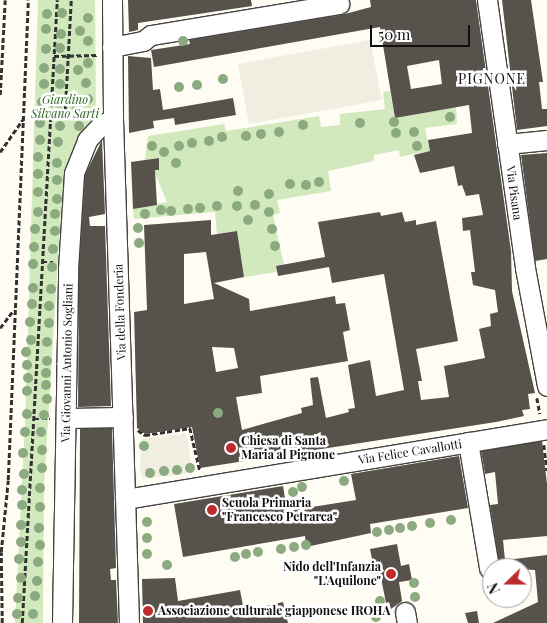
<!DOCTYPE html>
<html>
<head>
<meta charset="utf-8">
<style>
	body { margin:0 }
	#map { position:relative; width:547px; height:623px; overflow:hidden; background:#fffdf3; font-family:"Playfair Display",serif }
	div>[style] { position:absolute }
	.green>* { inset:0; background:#d1e9bd }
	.plaza>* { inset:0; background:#f0ede1 }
	.building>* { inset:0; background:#58524c }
	.path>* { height:2.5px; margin-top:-1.25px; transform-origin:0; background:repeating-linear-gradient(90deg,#323232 0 5px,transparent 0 7.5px) }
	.roads { filter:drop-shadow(1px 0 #434343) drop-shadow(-1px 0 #434343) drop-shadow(0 1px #434343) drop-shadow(0 -1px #434343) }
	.minor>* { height:19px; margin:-9.5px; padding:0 9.5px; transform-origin:9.5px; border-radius:9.5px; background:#fff }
	.trees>* { width:10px; height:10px; margin:-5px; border-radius:50%; background:#8baa80 }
	.dots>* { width:14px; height:14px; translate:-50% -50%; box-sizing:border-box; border:2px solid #fff; border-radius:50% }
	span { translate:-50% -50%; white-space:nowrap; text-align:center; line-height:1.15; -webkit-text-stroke:5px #fff; paint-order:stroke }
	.park-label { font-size:12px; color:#2c6721; font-style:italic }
	.street-label { font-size:12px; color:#101010 }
	.poi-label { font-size:12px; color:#101010; font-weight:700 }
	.left { translate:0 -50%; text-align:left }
	.right { translate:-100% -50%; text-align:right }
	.neighbourhood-label { font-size:14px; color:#101010; letter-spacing:1px }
	.north { position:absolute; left:482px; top:558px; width:50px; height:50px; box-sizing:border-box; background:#fff; border:1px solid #9f9f9f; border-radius:50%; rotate:248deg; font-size:14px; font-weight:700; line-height:20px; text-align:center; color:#101010 }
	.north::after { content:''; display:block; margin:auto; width:18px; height:22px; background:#bc2c2c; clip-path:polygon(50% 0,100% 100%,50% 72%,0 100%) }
	.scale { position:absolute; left:370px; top:25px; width:100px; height:22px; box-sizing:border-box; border:2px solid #101010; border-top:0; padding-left:6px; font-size:15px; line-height:18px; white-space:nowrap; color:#101010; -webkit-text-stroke:4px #fff; paint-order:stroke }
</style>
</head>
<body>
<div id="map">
	<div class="green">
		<div style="clip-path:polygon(38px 0,95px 0,96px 119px,65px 181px,61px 211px,44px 487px,43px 623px,15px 623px,25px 424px)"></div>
		<div style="clip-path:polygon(390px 91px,395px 118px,456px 107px,457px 124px,425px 128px,430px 151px,400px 157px,399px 150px,374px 155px,374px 161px,328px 171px,331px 191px,277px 200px,280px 213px,273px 215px,284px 265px,276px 266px,277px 272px,244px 277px,241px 258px,220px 262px,239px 249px,237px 231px,217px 234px,215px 212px,134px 219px,133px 209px,167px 202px,155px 173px,155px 170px,159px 169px,159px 158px,145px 160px,148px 136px,224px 124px,226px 131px,319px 116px,321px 127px,340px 125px,340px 114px,385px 109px,383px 92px)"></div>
	</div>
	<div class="plaza">
		<div style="clip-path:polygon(370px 40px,382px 100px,249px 124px,238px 64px)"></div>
		<div style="clip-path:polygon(186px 433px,193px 473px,143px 479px,140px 470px,142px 439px)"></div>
	</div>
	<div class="building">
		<div style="clip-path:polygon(128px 0,251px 0,252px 6px,138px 23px,138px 30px,129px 32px)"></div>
		<div style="clip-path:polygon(evenodd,370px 0,476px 0,511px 251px,512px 291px,535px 393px,528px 394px,530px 409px,522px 410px,524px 416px,496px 422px,200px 468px,192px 427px,145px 434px,137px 428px,134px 312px,147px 310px,144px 225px,211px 220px,211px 235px,237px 231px,244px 277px,214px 283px,249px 299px,250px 311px,335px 296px,336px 304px,345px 303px,350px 330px,343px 332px,348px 361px,260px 376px,262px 393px,236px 397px,242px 430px,302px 413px,301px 408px,313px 405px,310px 378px,318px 377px,326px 418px,349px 412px,348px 409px,355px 408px,348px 365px,370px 360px,376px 396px,404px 390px,384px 274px,332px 283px,329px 267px,278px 276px,276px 266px,325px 257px,318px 222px,380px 212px,381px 216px,402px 212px,405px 222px,416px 220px,416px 225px,436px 221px,458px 341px,416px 349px,422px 381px,418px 381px,421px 400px,449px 397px,444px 366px,485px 358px,479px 329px,491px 326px,490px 314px,498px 312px,495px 290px,473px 285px,471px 272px,475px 272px,470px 230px,463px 231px,462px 218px,483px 215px,479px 194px,466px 196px,462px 185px,458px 186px,454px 166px,420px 173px,414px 155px,430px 151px,428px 140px,472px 133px,469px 105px,395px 118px,380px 27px,154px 67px,151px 50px,190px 44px,189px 40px,341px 15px,371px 7px,370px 0,439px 60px,442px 84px,411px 89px,407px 66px,439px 60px,370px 0,206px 252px,214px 299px,184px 304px,184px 254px,206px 252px,370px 0,212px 347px,234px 348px,238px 368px,216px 372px,212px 347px)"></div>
		<div style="clip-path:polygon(502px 0,531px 0,543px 82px,539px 82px,542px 109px,547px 109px,547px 126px,517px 130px)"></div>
		<div style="clip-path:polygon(128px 56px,151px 58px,153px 90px,160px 89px,163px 110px,233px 98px,236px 115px,175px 125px,174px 118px,153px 121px,154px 128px,129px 133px)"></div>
		<div style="clip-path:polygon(102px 140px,105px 214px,89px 217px,90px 226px,105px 226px,111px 406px,78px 407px,79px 269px,85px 175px)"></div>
		<div style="clip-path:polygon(547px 153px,547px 259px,535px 261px,521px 155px)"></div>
		<div style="clip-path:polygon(159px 158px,159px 170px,155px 170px,157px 205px,133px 209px,131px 162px)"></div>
		<div style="clip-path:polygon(112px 428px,116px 568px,110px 569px,111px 580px,116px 580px,118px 623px,79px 623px,80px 429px)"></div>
		<div style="clip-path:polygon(542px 441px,547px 484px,547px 536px,503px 540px,505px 560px,547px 555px,547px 623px,493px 623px,538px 602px,535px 570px,500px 568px,490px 505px,498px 504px,495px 472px,485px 474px,481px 451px)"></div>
		<div style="clip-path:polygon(459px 456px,468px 508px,370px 524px,371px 533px,306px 547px,305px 536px,183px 557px,174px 504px,283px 486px,287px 511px,356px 500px,351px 474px)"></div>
		<div style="clip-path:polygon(397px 544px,401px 566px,409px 564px,412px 580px,399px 582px,402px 601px,391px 609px,389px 602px,386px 603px,380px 573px,375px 574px,370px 549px)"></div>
		<div style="clip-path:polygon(175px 578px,178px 601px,240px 590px,244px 611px,283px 602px,288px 623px,143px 623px,142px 579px)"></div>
		<div style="clip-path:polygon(477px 611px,479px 623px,468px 623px,465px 613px)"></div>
	</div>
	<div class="path">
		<div style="left:54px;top:56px;width:43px;rotate:-1.3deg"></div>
		<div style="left:0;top:95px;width:95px;rotate:-87deg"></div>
		<div style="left:51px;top:111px;width:42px;rotate:-1.4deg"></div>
		<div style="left:65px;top:111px;width:111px;rotate:-86.9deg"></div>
		<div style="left:0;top:152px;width:39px;rotate:-55deg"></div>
		<div style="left:42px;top:262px;width:11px"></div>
		<div style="left:0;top:328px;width:21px;rotate:-53deg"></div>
		<div style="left:537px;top:398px;width:16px;rotate:79deg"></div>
		<div style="left:34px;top:419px;width:16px"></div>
		<div style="left:138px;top:430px;width:9px;rotate:36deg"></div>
		<div style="left:145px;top:435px;width:46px;rotate:-8.8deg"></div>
		<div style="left:190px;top:428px;width:44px;rotate:76.9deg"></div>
		<div style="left:544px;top:445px;width:26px;rotate:83deg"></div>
		<div style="left:2px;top:623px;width:71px;rotate:-90.8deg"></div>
		<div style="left:1px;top:552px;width:72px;rotate:-84.4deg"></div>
		<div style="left:8px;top:480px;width:480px;rotate:-87.6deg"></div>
		<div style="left:22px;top:623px;width:624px;rotate:-86.78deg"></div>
	</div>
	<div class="roads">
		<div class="minor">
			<div style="left:112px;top:0;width:119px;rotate:89.5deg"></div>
			<div style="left:113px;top:119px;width:504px;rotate:88.18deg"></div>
			<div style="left:487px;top:0;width:271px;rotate:81.9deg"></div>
			<div style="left:525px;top:268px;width:120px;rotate:79.4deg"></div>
			<div style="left:112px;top:47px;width:32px;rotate:-11deg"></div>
			<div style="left:143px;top:41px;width:10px;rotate:-37deg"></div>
			<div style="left:151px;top:35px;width:191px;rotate:-9.4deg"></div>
			<div style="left:507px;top:144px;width:40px;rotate:-5.7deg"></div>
			<div style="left:67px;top:418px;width:56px;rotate:-1deg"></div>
			<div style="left:468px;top:442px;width:128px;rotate:80.5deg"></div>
			<div style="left:125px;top:499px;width:428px;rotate:-9.4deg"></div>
			<div style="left:405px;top:612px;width:11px;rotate:80deg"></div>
			<div style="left:62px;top:623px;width:354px;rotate:-89deg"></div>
			<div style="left:68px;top:269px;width:96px;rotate:-86.4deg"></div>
			<div style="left:74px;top:173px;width:35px;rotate:-68deg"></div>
			<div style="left:87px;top:140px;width:21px;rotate:-47deg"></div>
			<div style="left:101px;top:125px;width:13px;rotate:-27deg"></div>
		</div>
	</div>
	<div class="trees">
		<div style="left:62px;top:13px"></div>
		<div style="left:47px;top:14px"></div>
		<div style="left:88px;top:18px"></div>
		<div style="left:46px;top:29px"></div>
		<div style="left:80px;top:31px"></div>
		<div style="left:61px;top:34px"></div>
		<div style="left:88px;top:41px"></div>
		<div style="left:183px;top:41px"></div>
		<div style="left:60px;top:48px"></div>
		<div style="left:46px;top:49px"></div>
		<div style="left:88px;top:63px"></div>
		<div style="left:44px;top:68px"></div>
		<div style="left:60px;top:69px"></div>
		<div style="left:78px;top:70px"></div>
		<div style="left:223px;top:79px"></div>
		<div style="left:86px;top:83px"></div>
		<div style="left:44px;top:84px"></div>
		<div style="left:60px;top:84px"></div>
		<div style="left:197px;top:85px"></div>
		<div style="left:179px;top:87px"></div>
		<div style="left:88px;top:99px"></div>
		<div style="left:42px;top:102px"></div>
		<div style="left:59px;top:103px"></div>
		<div style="left:77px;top:106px"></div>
		<div style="left:88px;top:115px"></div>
		<div style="left:450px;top:117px"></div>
		<div style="left:394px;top:122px"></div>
		<div style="left:40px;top:123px"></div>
		<div style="left:360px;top:123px"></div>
		<div style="left:303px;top:125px"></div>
		<div style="left:60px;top:126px"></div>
		<div style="left:79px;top:126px"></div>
		<div style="left:279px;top:132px"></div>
		<div style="left:414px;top:132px"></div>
		<div style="left:396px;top:133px"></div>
		<div style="left:261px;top:134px"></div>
		<div style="left:246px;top:136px"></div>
		<div style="left:222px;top:137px"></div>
		<div style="left:40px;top:140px"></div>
		<div style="left:209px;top:141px"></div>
		<div style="left:58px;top:142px"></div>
		<div style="left:192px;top:143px"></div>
		<div style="left:152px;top:146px"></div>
		<div style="left:179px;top:146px"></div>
		<div style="left:417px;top:146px"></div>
		<div style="left:164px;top:152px"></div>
		<div style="left:38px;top:157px"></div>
		<div style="left:57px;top:163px"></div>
		<div style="left:176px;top:163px"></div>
		<div style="left:38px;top:174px"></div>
		<div style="left:57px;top:180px"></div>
		<div style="left:319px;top:182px"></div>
		<div style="left:290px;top:184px"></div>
		<div style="left:306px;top:185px"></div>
		<div style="left:238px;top:191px"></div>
		<div style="left:38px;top:192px"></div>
		<div style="left:269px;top:194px"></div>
		<div style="left:57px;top:199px"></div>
		<div style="left:255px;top:205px"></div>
		<div style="left:217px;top:206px"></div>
		<div style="left:237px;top:206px"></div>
		<div style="left:200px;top:208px"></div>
		<div style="left:188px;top:209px"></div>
		<div style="left:161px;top:210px"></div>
		<div style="left:171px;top:211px"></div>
		<div style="left:38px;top:212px"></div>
		<div style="left:269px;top:212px"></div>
		<div style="left:55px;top:214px"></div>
		<div style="left:145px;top:214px"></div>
		<div style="left:248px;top:220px"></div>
		<div style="left:138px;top:228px"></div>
		<div style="left:35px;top:229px"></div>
		<div style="left:272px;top:229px"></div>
		<div style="left:55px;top:231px"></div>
		<div style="left:139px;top:243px"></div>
		<div style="left:275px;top:246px"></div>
		<div style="left:34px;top:247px"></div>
		<div style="left:53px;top:249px"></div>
		<div style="left:33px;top:264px"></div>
		<div style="left:52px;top:267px"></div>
		<div style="left:33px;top:288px"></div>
		<div style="left:51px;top:289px"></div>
		<div style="left:32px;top:304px"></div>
		<div style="left:49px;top:306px"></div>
		<div style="left:30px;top:322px"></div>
		<div style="left:49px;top:323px"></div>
		<div style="left:31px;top:340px"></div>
		<div style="left:47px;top:342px"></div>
		<div style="left:26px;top:352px"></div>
		<div style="left:47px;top:361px"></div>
		<div style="left:27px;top:365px"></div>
		<div style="left:46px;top:373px"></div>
		<div style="left:28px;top:378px"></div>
		<div style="left:46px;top:385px"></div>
		<div style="left:27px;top:391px"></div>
		<div style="left:47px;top:399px"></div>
		<div style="left:218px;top:413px"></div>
		<div style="left:27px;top:414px"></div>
		<div style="left:44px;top:415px"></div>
		<div style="left:25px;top:432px"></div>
		<div style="left:41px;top:432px"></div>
		<div style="left:144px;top:446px"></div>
		<div style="left:42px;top:450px"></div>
		<div style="left:23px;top:453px"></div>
		<div style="left:42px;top:468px"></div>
		<div style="left:190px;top:468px"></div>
		<div style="left:177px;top:470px"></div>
		<div style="left:164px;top:471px"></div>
		<div style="left:150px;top:473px"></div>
		<div style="left:24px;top:474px"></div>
		<div style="left:344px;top:481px"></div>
		<div style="left:302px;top:487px"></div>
		<div style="left:40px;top:488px"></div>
		<div style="left:22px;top:490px"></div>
		<div style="left:293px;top:492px"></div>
		<div style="left:22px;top:505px"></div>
		<div style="left:40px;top:507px"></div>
		<div style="left:451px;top:520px"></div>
		<div style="left:147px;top:522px"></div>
		<div style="left:430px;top:523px"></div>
		<div style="left:21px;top:525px"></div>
		<div style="left:412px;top:526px"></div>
		<div style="left:39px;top:528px"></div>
		<div style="left:400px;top:528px"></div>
		<div style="left:389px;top:530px"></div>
		<div style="left:377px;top:532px"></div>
		<div style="left:147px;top:538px"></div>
		<div style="left:21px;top:542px"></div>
		<div style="left:40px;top:545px"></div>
		<div style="left:306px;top:545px"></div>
		<div style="left:294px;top:547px"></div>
		<div style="left:281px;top:549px"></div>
		<div style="left:258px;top:552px"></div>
		<div style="left:147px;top:554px"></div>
		<div style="left:246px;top:554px"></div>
		<div style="left:235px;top:557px"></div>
		<div style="left:19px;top:559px"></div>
		<div style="left:38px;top:562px"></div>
		<div style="left:167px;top:565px"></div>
		<div style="left:21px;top:578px"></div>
		<div style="left:37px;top:581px"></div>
		<div style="left:414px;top:583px"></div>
		<div style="left:35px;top:596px"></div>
		<div style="left:415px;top:597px"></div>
		<div style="left:18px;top:598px"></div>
		<div style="left:380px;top:601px"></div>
		<div style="left:17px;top:614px"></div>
		<div style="left:33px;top:614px"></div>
		<div style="left:376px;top:617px"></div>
	</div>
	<div class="dots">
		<div style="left:231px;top:448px;background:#bc2c2c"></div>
		<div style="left:212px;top:510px;background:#bc2c2c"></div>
		<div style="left:391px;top:574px;background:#bc2c2c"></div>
		<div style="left:148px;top:611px;background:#bc2c2c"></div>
	</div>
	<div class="park-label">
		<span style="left:65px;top:107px">Giardino<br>Silvano Sarti</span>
	</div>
	<div class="street-label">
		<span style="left:514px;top:193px;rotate:82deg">Via Pisana</span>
		<span style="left:120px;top:312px;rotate:-92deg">Via della Fonderia</span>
		<span style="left:67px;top:363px;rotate:-89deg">Via Giovanni Antonio Sogliani</span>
		<span style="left:410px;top:452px;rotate:-9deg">Via Felice Cavallotti</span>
	</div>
	<div class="poi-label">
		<span class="left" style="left:241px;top:448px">Chiesa di Santa<br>Maria al Pignone</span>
		<span class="left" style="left:222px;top:510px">Scuola Primaria<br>"Francesco Petrarca"</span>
		<span class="right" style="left:381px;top:574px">Nido dell'Infanzia<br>"L'Aquilone"</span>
		<span class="left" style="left:158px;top:611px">Associazione culturale giapponese IROHA</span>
	</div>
	<div class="neighbourhood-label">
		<span style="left:492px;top:79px">PIGNONE</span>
	</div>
	<div class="north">N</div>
	<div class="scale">50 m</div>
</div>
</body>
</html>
